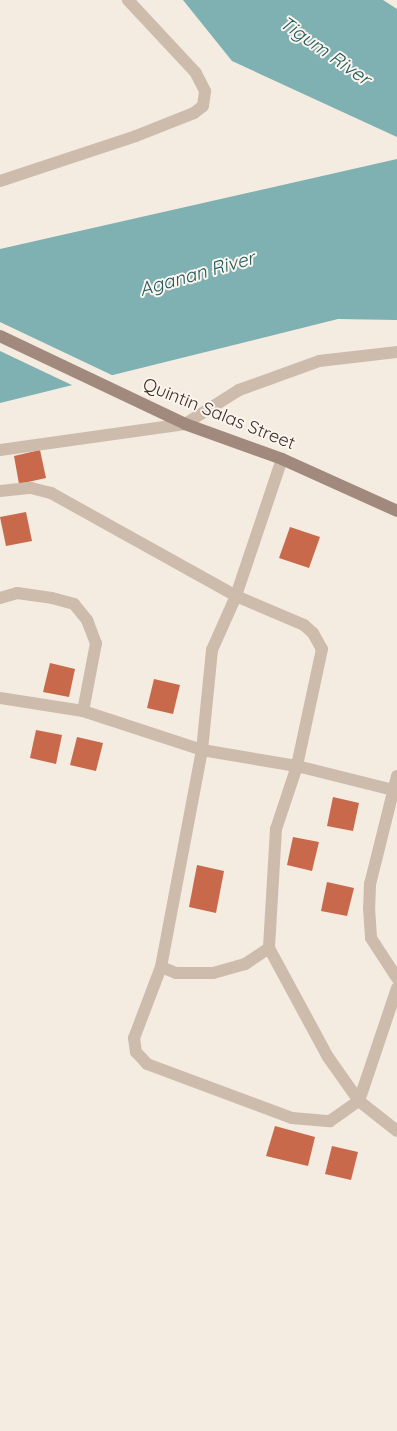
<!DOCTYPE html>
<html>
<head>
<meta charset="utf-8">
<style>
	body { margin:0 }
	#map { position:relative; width:397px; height:1431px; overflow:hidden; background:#f4ebe1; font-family:Quicksand,sans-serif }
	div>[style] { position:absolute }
	.water>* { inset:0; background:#7fb0b2 }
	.pier>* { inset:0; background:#f4ebe1 }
	.building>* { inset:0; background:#c8694b }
	.minor>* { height:12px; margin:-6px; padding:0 6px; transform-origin:6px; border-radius:6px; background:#cdbbac }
	.secondary>* { height:12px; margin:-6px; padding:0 6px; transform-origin:6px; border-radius:6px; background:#a18a7d }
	span { translate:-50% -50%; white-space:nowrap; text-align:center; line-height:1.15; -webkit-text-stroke:4px #fbf5ee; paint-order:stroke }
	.street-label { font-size:18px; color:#3b302b }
	.water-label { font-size:19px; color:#1f5a5e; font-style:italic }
</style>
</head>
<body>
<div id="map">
	<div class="water">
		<div style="clip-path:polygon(183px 0,383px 0,397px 9px,397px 137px,232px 61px)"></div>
		<div style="clip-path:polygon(397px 159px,397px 320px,338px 319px,0 403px,0 249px)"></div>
	</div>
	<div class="pier">
		<div style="clip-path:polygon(0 322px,116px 377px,76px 387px,0 351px)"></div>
	</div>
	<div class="building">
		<div style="clip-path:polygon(40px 450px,46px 478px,19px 484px,14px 456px)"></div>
		<div style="clip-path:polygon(26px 512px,32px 541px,6px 546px,0 517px)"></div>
		<div style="clip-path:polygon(290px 527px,320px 537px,309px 568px,279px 558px)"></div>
		<div style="clip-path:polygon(50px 663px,75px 669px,69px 697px,43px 692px)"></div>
		<div style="clip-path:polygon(154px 679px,180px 685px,173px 714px,147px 708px)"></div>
		<div style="clip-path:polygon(36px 730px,62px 735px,56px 764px,30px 758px)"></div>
		<div style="clip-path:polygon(77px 737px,103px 743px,96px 771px,70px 765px)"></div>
		<div style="clip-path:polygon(333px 797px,359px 803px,353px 831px,327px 826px)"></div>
		<div style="clip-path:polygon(293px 837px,319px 842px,312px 871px,287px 865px)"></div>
		<div style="clip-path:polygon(197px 865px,224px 871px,216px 913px,189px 907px)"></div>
		<div style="clip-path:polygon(327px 882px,354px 888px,347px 916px,321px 911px)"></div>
		<div style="clip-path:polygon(275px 1126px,315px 1137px,308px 1166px,266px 1156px)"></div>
		<div style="clip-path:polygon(332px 1146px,358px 1152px,351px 1180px,325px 1174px)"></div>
	</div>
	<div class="minor">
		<div style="left:0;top:181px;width:143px;rotate:-18.3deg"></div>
		<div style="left:136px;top:136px;width:62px;rotate:-21.6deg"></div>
		<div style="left:194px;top:113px;width:11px;rotate:-38deg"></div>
		<div style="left:203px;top:106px;width:15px;rotate:-82deg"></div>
		<div style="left:205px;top:91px;width:20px;rotate:-117deg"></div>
		<div style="left:196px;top:73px;width:100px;rotate:-133deg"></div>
		<div style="left:0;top:450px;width:187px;rotate:-8deg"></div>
		<div style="left:185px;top:424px;width:64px;rotate:-32.2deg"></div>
		<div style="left:239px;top:390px;width:85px;rotate:-19.9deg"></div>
		<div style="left:319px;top:361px;width:79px;rotate:-6.6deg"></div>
		<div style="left:282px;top:459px;width:145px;rotate:108.6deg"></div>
		<div style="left:236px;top:596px;width:59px;rotate:114deg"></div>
		<div style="left:212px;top:650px;width:100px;rotate:95.7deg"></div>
		<div style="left:202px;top:750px;width:221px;rotate:100.7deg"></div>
		<div style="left:161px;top:967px;width:76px;rotate:110.8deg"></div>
		<div style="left:134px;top:1038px;width:14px;rotate:82deg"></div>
		<div style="left:136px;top:1052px;width:16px;rotate:47deg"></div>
		<div style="left:147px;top:1064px;width:155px;rotate:20.4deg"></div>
		<div style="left:292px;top:1118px;width:38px;rotate:5deg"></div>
		<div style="left:330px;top:1121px;width:35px;rotate:-35deg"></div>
		<div style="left:359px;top:1101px;width:119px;rotate:-71.4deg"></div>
		<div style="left:0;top:491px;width:31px;rotate:-6deg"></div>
		<div style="left:31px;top:488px;width:21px;rotate:14deg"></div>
		<div style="left:51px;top:493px;width:212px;rotate:29.1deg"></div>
		<div style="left:236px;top:596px;width:74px;rotate:23.1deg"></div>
		<div style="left:304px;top:625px;width:12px;rotate:42deg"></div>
		<div style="left:313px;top:633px;width:18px;rotate:61deg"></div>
		<div style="left:322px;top:649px;width:120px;rotate:102.1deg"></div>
		<div style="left:297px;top:766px;width:66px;rotate:108.4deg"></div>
		<div style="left:276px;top:829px;width:119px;rotate:93.4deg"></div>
		<div style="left:269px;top:948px;width:29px;rotate:146deg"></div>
		<div style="left:245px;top:964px;width:33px;rotate:164deg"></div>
		<div style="left:213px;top:973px;width:37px;rotate:180deg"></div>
		<div style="left:176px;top:973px;width:16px;rotate:-158deg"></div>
		<div style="left:0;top:598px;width:18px;rotate:-16deg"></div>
		<div style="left:17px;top:593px;width:35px;rotate:8deg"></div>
		<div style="left:52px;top:598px;width:23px;rotate:15deg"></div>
		<div style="left:74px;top:604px;width:21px;rotate:51deg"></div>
		<div style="left:87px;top:620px;width:25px;rotate:69deg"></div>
		<div style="left:96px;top:643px;width:69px;rotate:100.8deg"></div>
		<div style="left:0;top:698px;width:84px;rotate:8.9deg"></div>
		<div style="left:83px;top:711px;width:125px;rotate:18.1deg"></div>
		<div style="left:202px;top:750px;width:96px;rotate:9.6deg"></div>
		<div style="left:297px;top:766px;width:103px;rotate:14deg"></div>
		<div style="left:397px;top:776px;width:111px;rotate:104deg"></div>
		<div style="left:370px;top:884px;width:24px;rotate:92deg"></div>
		<div style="left:369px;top:908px;width:30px;rotate:86deg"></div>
		<div style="left:371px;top:938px;width:48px;rotate:57deg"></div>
		<div style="left:269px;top:948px;width:124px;rotate:61.6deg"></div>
		<div style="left:328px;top:1057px;width:54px;rotate:54.8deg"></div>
		<div style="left:359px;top:1101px;width:48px;rotate:38.3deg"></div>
	</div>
	<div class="secondary">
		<div style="left:0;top:336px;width:205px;rotate:25.4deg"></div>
		<div style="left:185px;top:424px;width:103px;rotate:19.8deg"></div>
		<div style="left:282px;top:459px;width:126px;rotate:24.3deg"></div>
	</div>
	<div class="street-label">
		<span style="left:219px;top:414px;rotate:22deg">Quintin Salas Street</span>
	</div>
	<div class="water-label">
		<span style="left:325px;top:51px;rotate:35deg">Tigum River</span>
		<span style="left:197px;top:274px;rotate:-16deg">Aganan River</span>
	</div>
</div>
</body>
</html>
